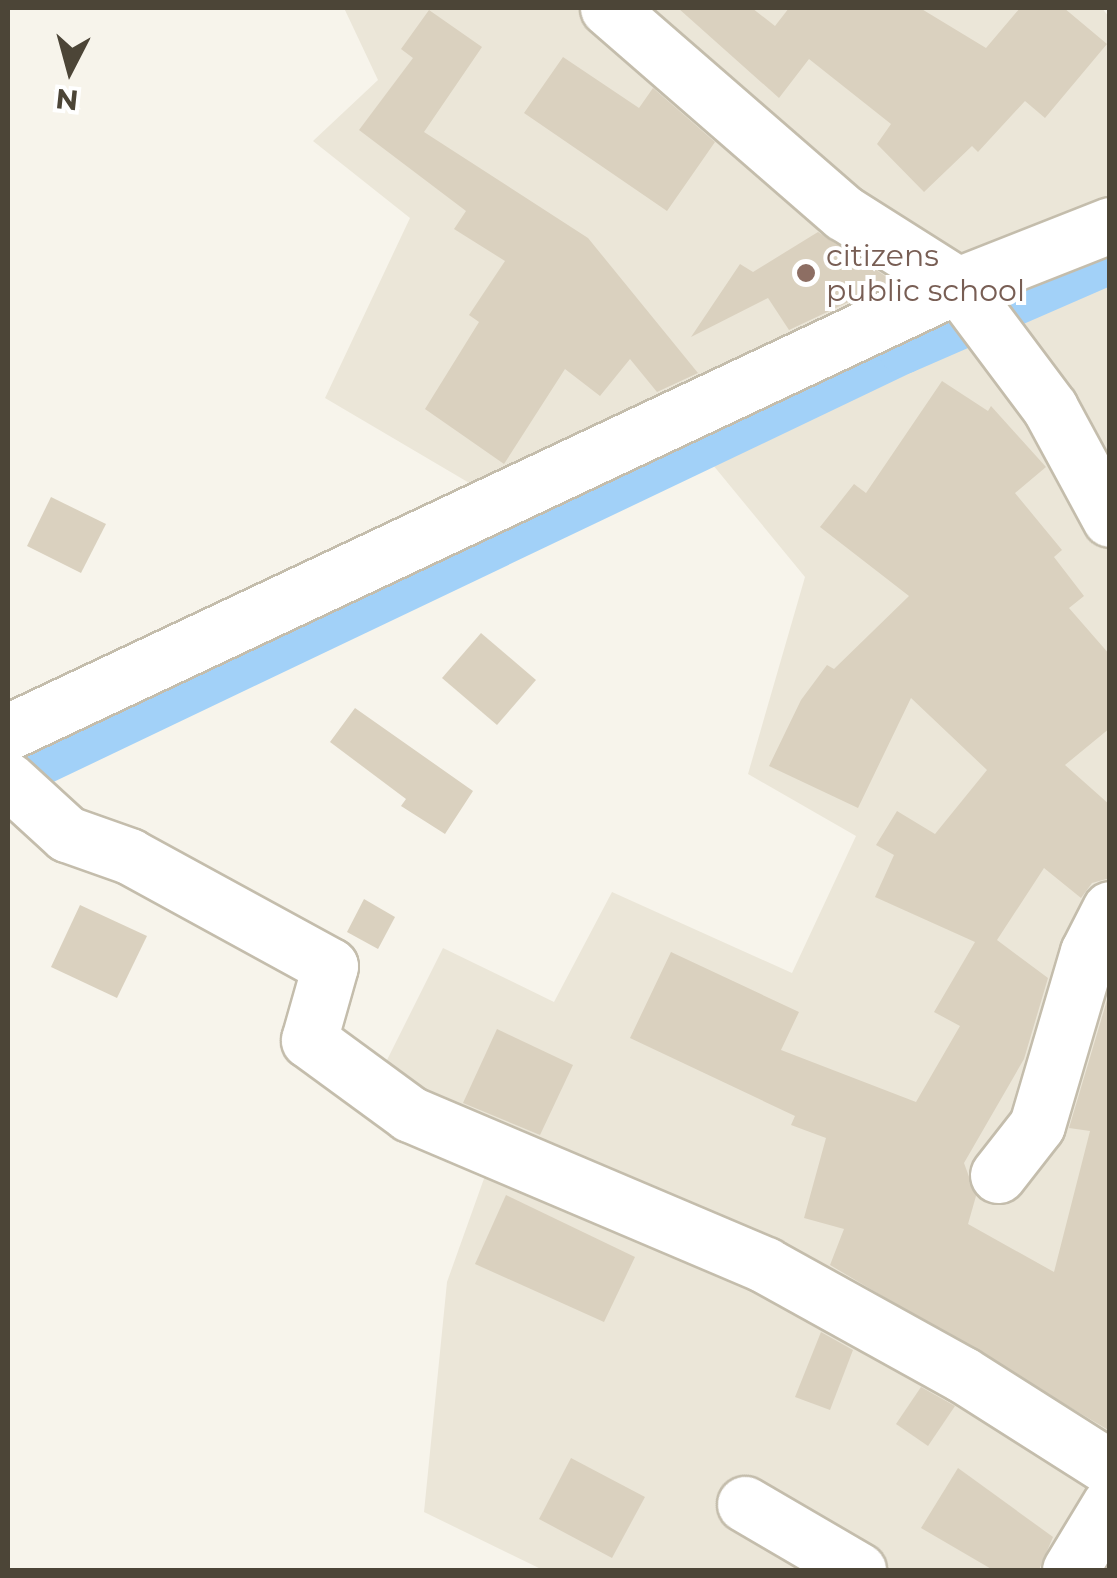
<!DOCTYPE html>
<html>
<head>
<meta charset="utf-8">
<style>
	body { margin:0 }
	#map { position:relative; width:1117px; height:1578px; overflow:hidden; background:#f7f4eb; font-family:Montserrat,sans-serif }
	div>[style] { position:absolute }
	.residential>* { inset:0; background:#ebe6d8 }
	.canal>* { height:50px; margin:-25px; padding:0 25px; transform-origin:25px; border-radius:25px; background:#a2d1f8 }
	.building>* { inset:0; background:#dad1bf }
	.roads { filter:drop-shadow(2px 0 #c4bdac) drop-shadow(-2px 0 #c4bdac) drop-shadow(0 2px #c4bdac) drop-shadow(0 -2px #c4bdac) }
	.minor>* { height:55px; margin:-27.5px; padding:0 27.5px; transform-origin:27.5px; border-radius:27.5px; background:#fff }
	.dots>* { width:28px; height:28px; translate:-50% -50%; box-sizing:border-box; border:5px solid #fff; border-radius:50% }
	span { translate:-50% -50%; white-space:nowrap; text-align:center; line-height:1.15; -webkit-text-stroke:8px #fff; paint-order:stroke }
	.education-label { font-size:30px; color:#785e54 }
	.left { translate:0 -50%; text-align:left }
	.frame { position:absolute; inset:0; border:10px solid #4c4537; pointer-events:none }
	.north { position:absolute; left:20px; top:20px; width:100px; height:100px; -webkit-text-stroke:8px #fff; paint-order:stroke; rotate:186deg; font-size:28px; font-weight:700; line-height:40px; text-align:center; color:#4c4537 }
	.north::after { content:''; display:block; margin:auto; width:35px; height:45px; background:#4c4537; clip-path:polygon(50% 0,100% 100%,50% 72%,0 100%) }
</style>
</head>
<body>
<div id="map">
	<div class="residential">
		<div style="clip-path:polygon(344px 8px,1102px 8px,1109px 17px,1109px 1570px,543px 1570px,424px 1512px,447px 1282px,496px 1145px,377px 1080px,443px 948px,554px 1002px,612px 892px,792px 973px,856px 836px,748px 774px,805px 577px,713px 465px,505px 504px,325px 398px,410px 218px,313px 141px,378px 80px)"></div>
	</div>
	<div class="canal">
		<div style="left:8px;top:776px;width:992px;rotate:-25.51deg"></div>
		<div style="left:903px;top:349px;width:226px;rotate:-23.5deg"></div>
	</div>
	<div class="building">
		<div style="clip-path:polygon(678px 8px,752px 8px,775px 26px,789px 8px,920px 8px,986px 48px,1020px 8px,1064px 8px,1107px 44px,1045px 118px,1025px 101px,978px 152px,972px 146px,924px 192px,877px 144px,891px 124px,809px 59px,779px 98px)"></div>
		<div style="clip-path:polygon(429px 10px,482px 47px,424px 132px,588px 238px,698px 373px,657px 392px,630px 359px,600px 396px,565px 369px,504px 464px,425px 409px,479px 322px,469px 315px,505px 261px,454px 229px,466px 211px,359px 130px,413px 58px,401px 49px)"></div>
		<div style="clip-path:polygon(563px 57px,639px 108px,653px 88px,715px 142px,667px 211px,524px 113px)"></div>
		<div style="clip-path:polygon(818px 232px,893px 281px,789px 330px,768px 298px,691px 337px,740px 264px,753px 272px)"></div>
		<div style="clip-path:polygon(942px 381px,988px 411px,991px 406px,1046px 467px,1015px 493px,1062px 550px,1054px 557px,1084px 596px,1069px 608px,1110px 655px,1110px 728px,1065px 765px,1110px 805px,1110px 878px,1092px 883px,1081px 898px,1044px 868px,997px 940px,1048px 978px,1024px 1059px,964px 1163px,976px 1196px,968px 1224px,1054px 1272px,1090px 1131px,1069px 1128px,1110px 990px,1110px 1431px,830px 1265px,844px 1229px,804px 1218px,826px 1138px,791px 1125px,795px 1116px,630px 1038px,671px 952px,799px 1012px,781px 1050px,916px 1102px,960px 1026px,934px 1012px,975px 942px,875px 897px,894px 855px,876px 845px,897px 811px,935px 834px,987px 770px,911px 698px,858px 808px,769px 766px,801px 700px,827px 665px,834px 669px,909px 596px,820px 527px,854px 484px,866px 493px)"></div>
		<div style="clip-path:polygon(51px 497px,106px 524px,81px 573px,27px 546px)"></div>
		<div style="clip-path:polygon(481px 633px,536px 680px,497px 725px,442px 678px)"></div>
		<div style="clip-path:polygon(355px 708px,473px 791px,445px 834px,401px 806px,406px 799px,330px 742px)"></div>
		<div style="clip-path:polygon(364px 899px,395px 917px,378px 949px,347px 932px)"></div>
		<div style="clip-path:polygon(80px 905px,147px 936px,117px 998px,51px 967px)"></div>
		<div style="clip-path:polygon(497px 1029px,573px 1065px,540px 1135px,463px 1103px)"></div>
		<div style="clip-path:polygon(506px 1195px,635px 1257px,604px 1322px,475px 1264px)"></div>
		<div style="clip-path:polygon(821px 1332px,853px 1350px,830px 1410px,795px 1397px)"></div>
		<div style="clip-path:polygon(921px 1387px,955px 1406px,928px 1446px,896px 1424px)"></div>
		<div style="clip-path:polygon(571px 1458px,645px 1497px,612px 1558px,539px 1519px)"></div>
		<div style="clip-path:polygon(958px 1468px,1053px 1537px,1039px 1570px,993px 1570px,921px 1528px)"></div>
	</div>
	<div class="roads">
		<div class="minor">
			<div style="left:608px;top:8px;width:313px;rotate:41deg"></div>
			<div style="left:844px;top:213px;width:135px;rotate:32.3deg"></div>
			<div style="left:1110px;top:225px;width:163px;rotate:158.5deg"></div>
			<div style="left:958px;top:285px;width:154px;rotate:53.2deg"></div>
			<div style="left:1050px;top:408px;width:126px;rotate:61.6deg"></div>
			<div style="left:8px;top:732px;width:1050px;rotate:-25.2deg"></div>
			<div style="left:8px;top:780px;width:80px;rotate:42.5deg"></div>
			<div style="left:67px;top:834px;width:66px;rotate:19.5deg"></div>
			<div style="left:129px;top:856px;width:229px;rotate:28.7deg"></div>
			<div style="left:330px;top:966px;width:77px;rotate:105.8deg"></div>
			<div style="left:309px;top:1040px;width:125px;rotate:36.2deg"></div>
			<div style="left:410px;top:1114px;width:386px;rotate:23deg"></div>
			<div style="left:765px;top:1265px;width:225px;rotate:29deg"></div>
			<div style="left:962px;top:1374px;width:175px;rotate:32.4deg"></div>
			<div style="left:998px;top:1175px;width:63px;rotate:-52deg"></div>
			<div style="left:1037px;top:1125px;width:180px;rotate:-73.6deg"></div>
			<div style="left:1088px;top:952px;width:48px;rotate:-62.9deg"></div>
			<div style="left:745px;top:1504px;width:131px;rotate:30.3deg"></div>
			<div style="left:1070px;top:1570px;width:77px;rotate:-58.8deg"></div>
		</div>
	</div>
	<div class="dots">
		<div style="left:806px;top:273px;background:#8d6e63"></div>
	</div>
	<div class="education-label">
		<span class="left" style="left:826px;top:273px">citizens<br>public school</span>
	</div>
	<div class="frame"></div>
	<div class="north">N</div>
</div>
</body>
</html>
